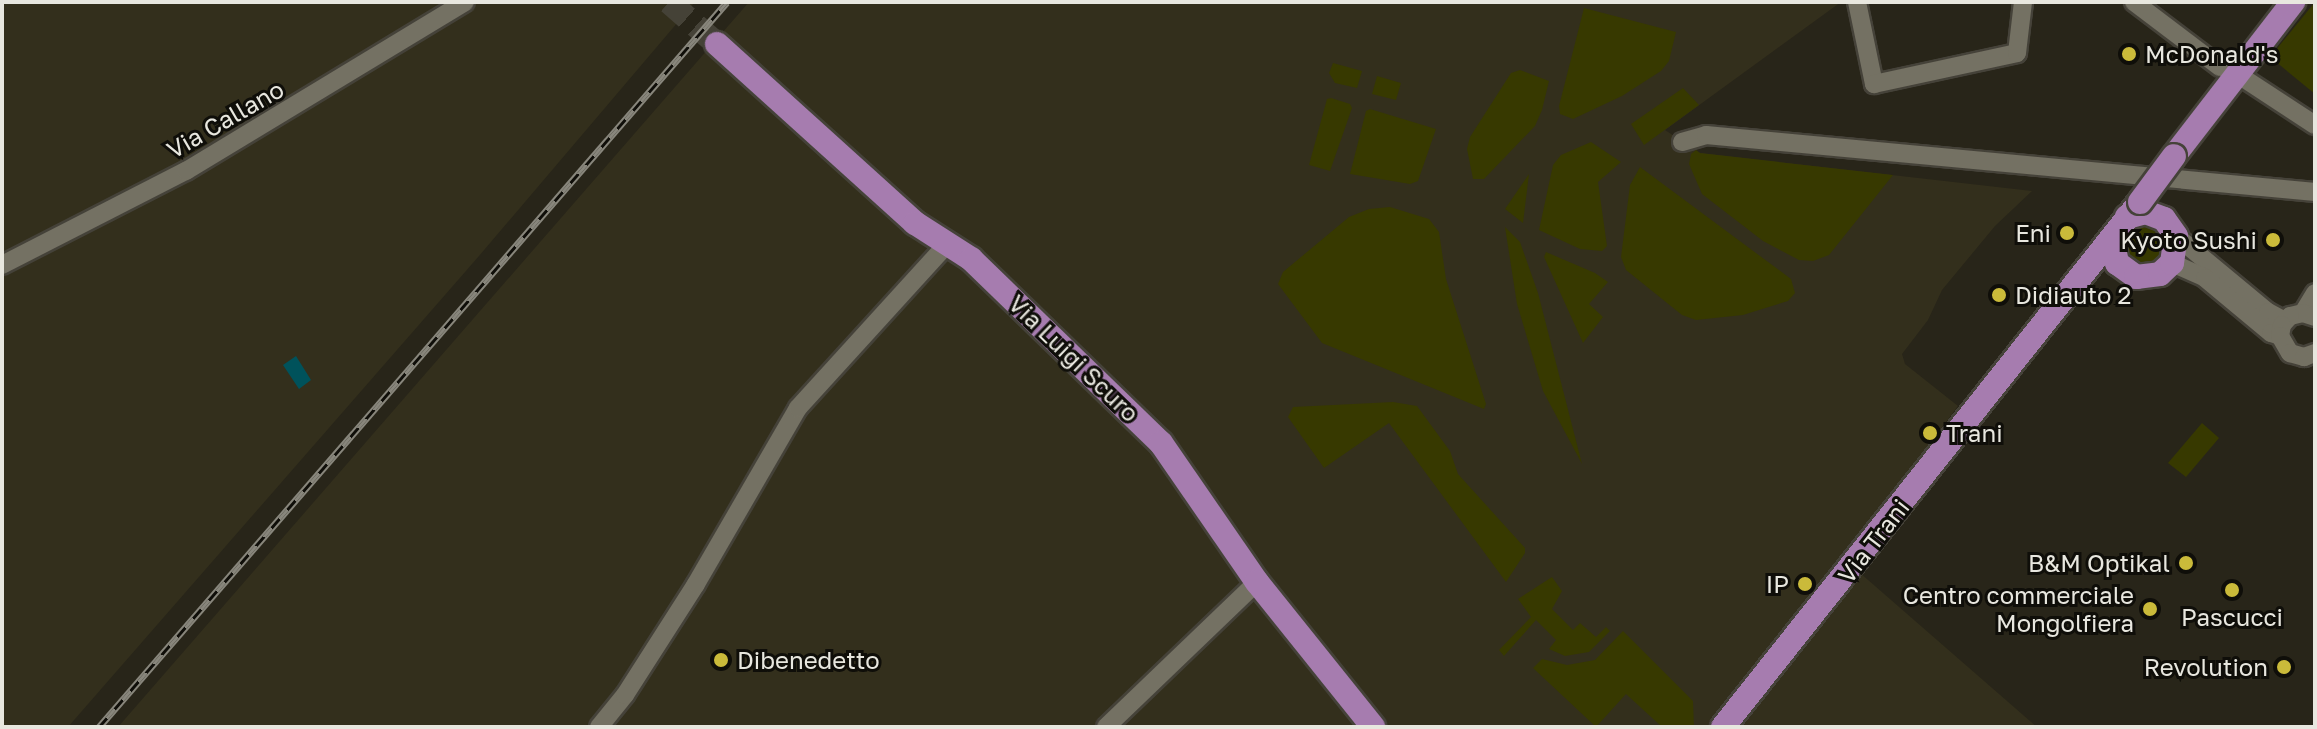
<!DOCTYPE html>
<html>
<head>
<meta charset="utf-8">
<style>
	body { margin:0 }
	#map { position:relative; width:2317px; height:729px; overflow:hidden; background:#282519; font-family:"Golos Text",sans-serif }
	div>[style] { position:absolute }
	.built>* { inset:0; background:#332f1c }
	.green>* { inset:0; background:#373900 }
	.round { border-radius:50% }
	.water>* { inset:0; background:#00525b }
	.major-tunnel>* { height:24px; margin-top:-12px; transform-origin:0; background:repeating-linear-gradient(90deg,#454237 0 24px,transparent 0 36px) }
	.roads { filter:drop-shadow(2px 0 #454239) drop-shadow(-2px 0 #454239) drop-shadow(0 2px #454239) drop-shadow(0 -2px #454239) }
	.minor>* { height:18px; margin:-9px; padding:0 9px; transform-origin:9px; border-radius:9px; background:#747163 }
	.major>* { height:24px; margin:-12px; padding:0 12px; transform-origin:12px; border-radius:12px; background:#a67caf }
	.rail>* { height:7px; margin-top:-3.5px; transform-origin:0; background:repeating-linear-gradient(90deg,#0f0e09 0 12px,#88867c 0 24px); box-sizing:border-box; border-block:2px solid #88867c }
	.bridges { filter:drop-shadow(2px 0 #454239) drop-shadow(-2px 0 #454239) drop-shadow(0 2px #454239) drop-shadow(0 -2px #454239) }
	.major-bridge>* { height:24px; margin:-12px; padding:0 12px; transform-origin:12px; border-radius:12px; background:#a67caf }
	.dots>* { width:22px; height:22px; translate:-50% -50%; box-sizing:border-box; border:4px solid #0f0e09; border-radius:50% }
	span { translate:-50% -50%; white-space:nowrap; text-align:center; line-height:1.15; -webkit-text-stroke:6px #0f0e09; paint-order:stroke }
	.poi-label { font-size:24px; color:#e8e7df }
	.left { translate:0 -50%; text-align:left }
	.right { translate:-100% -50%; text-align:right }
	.street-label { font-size:24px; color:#e8e7df }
	.frame { position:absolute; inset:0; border:4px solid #e8e7df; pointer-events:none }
</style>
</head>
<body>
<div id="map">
	<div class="built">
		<div style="clip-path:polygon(2px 2px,695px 2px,479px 256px,68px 727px,2px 727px)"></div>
		<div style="clip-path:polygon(749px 2px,1841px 2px,1665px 130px,1700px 153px,2032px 191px,1995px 226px,1942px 290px,1928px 320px,1902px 354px,1905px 364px,1958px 406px,1844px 559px,2037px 727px,118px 727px)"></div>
	</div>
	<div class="green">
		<div style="clip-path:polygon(2315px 2px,2315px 94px,2270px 57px)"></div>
		<div style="clip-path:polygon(1584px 8px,1676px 32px,1669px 61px,1661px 71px,1622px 96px,1573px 119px,1560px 114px,1559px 106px)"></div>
		<div style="clip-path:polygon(1333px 63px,1362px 71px,1357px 88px,1335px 83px,1329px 73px)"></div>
		<div style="clip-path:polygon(1520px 70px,1549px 81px,1542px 110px,1535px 126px,1484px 179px,1473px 179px,1467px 149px,1470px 137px,1511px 73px)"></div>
		<div style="clip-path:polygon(1377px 76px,1401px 83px,1396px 100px,1372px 94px)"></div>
		<div style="clip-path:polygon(1683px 88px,1699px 105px,1644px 145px,1631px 124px)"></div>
		<div style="clip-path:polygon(1331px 98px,1350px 104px,1352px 108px,1330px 171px,1309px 165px,1327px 99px)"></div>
		<div style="clip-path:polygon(1370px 109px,1436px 129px,1418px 181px,1410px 184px,1350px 174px,1366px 111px)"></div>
		<div style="clip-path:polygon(1591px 142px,1621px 162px,1598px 182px,1607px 246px,1602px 251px,1580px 249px,1539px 230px,1553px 165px,1561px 155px)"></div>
		<div style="clip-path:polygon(1696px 150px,1700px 153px,1893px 175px,1829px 255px,1813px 261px,1799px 260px,1763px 241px,1702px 194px,1689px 164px,1691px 154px)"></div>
		<div style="clip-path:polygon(1640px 167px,1791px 279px,1795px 293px,1788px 301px,1743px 315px,1696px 320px,1682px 315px,1626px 270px,1621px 257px,1630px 185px)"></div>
		<div style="clip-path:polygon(1529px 174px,1523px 223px,1505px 209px)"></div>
		<div style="clip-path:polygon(1390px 207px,1429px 219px,1439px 232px,1446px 279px,1486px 404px,1484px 409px,1322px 343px,1278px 284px,1283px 272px,1349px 217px,1369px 209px)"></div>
		<div class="round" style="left:2124px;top:224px;width:42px;height:42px"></div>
		<div style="clip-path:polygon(1505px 227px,1520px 242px,1538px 293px,1582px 464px,1543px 391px,1517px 304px)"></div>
		<div style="clip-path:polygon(1546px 252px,1595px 273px,1608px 282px,1589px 304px,1603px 317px,1583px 343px,1544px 257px)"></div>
		<div style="clip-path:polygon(1393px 402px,1417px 406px,1450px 451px,1458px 474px,1525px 548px,1525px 553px,1506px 582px,1389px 423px,1324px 468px,1288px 417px,1293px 407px)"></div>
		<div style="clip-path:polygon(2202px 423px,2219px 438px,2186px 477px,2168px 463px)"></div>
		<div style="clip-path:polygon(1552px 577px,1562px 591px,1552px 609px,1573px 630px,1580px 623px,1596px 637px,1606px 627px,1610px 631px,1589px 652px,1565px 656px,1549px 649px,1556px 640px,1536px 620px,1504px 656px,1499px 650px,1531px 617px,1518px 599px)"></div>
		<div style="clip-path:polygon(1623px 631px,1693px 701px,1694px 727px,1662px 727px,1626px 694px,1596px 727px,1533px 668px,1542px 659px,1567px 665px,1595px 660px)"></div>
	</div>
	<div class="water">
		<div style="clip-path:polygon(296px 356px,311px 380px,299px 389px,283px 365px)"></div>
	</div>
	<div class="major-tunnel">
		<div style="left:669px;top:2px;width:64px;rotate:41.2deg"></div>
	</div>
	<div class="roads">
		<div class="minor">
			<div style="left:1857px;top:2px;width:84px;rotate:78.3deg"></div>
			<div style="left:1874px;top:84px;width:146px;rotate:-12.2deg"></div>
			<div style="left:2017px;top:53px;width:51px;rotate:-83.3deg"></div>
			<div style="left:2134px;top:2px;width:108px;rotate:37.1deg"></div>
			<div style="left:2237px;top:74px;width:93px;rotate:33.2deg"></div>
			<div style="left:1682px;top:142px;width:25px;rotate:-16deg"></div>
			<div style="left:1706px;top:135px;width:612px;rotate:5.35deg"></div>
			<div style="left:2176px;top:236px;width:119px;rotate:39.6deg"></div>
			<div style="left:2268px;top:312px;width:19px;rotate:28deg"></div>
			<div style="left:2172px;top:263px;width:36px;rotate:24deg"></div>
			<div style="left:2205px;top:278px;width:86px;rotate:39.8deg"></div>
			<div style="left:2271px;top:333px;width:9px;rotate:18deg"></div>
			<div style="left:2px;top:265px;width:207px;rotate:-27.1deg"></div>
			<div style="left:186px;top:171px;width:326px;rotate:-31.2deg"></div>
			<div style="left:2303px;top:313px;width:23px;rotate:-59deg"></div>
			<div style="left:2315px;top:317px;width:13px;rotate:-162deg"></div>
			<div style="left:2303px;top:313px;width:13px;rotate:167deg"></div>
			<div style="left:2290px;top:316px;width:12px;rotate:132deg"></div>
			<div style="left:2282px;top:325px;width:11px;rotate:100deg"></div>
			<div style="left:2280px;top:336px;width:20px;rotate:60deg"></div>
			<div style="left:2290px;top:353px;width:15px;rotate:16deg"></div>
			<div style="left:2304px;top:357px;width:12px;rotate:-20deg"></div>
			<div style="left:599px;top:727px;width:41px;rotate:-50.9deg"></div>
			<div style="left:625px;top:695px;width:132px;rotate:-57.4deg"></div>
			<div style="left:696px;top:584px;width:203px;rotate:-59.9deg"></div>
			<div style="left:798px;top:408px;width:222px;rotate:-47.7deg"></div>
			<div style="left:1106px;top:727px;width:209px;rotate:-43.8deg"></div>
		</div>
		<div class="major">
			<div style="left:717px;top:44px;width:267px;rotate:42.1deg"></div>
			<div style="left:915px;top:223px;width:67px;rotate:32.7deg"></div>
			<div style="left:971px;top:259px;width:264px;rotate:44.1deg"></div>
			<div style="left:1161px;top:443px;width:169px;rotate:55.4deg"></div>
			<div style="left:1257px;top:582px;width:186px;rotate:51.3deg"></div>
			<div style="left:2174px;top:156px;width:195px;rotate:-52.3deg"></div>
			<div style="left:2112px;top:239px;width:25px;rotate:78deg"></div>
			<div style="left:2117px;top:263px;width:24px;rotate:36deg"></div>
			<div style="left:2136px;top:277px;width:24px;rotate:-7deg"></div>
			<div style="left:2160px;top:274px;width:16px;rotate:-43deg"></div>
			<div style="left:2172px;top:263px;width:27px;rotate:-82deg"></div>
			<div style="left:2176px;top:236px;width:21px;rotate:-125deg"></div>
			<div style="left:2164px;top:219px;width:19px;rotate:-159deg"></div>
			<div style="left:2146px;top:212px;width:20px;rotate:165deg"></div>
			<div style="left:1723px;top:727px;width:670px;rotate:-51.54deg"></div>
		</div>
	</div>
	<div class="rail">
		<div style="left:99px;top:727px;width:959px;rotate:-49.1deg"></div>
	</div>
	<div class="bridges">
		<div class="major-bridge">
			<div style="left:2140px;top:202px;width:57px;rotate:-53.5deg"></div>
		</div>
	</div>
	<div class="dots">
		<div style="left:2129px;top:54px;background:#caba3a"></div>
		<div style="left:2067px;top:233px;background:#caba3a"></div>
		<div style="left:2273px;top:240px;background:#caba3a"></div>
		<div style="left:1999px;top:295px;background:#caba3a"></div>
		<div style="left:1930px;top:433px;background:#caba3a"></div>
		<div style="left:2186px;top:563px;background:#caba3a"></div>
		<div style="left:1805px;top:584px;background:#caba3a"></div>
		<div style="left:2232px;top:590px;background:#caba3a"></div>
		<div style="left:2150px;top:609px;background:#caba3a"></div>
		<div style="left:721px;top:660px;background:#caba3a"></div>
		<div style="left:2284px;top:667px;background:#caba3a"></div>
	</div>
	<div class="poi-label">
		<span class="left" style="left:2145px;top:54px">McDonald's</span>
		<span class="right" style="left:2051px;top:233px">Eni</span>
		<span class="right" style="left:2257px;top:240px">Kyoto Sushi</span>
		<span class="left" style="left:2015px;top:295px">Didiauto 2</span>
		<span class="left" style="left:1946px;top:433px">Trani</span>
		<span class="right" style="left:2170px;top:563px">B&amp;M Optikal</span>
		<span class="right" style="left:1789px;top:584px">IP</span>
		<span class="right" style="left:2134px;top:609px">Centro commerciale<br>Mongolfiera</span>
		<span style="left:2232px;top:617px">Pascucci</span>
		<span class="left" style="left:737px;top:660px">Dibenedetto</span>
		<span class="right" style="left:2268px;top:667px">Revolution</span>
	</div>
	<div class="street-label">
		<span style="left:225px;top:119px;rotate:-30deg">Via Callano</span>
		<span style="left:1074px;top:358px;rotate:44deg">Via Luigi Scuro</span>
		<span style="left:1873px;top:541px;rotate:-52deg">Via Trani</span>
	</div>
	<div class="frame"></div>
</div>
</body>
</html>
